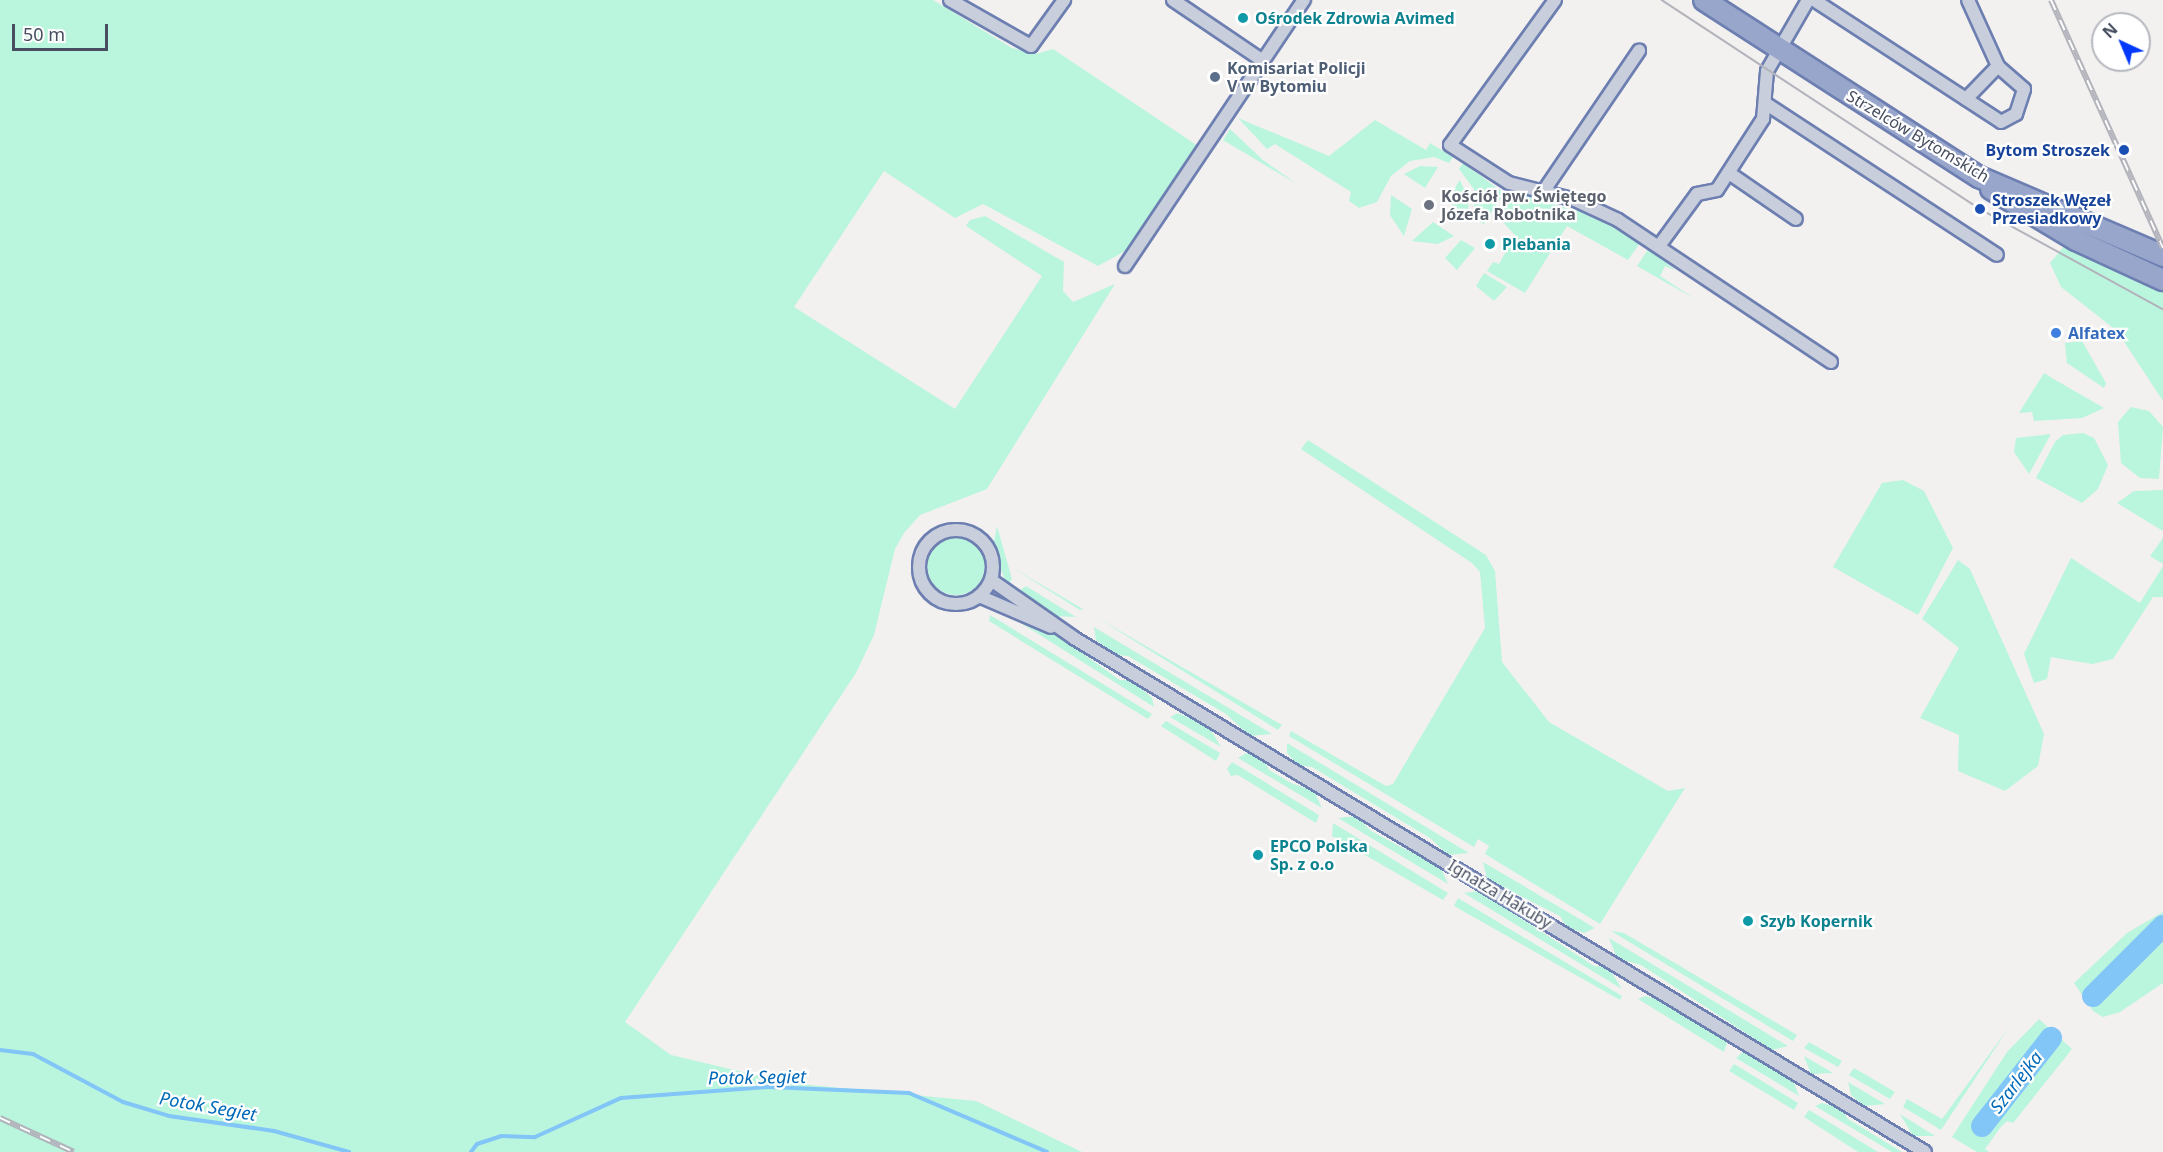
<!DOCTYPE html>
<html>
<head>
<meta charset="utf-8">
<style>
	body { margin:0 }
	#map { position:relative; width:2163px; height:1152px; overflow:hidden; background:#f3f1f0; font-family:"Noto Sans",sans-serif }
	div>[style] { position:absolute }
	.green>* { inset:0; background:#baf5de }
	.round { border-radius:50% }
	.stream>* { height:4px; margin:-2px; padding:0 2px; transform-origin:2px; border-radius:2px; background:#82c5f7 }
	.river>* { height:22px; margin:-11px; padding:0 11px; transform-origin:11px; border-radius:11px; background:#82c5f7 }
	.roads { filter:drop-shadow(2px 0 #6d7fb1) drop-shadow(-2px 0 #6d7fb1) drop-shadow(0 2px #6d7fb1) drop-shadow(0 -2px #6d7fb1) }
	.minor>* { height:12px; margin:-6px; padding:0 6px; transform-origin:6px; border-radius:6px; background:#c8cedc }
	.minor>.ring { margin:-6px; padding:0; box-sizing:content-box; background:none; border:12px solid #c8cedc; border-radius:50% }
	.trunk>* { height:20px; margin:-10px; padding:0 10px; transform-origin:10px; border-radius:10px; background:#98a6cc }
	.tram>* { height:1.5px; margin:-0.75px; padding:0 0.75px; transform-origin:0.75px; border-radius:0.75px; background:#b2b3bb }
	.rail>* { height:6px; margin-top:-3px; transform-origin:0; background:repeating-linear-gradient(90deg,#fff 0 11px,#b2b3bb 0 22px); box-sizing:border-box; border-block:2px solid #b2b3bb }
	.dots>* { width:16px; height:16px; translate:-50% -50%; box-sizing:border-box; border:3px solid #fff; border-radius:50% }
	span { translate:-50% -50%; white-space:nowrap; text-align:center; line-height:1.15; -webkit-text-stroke:4.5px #fff; paint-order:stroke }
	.culture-label { font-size:16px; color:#0d838f; font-weight:700 }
	.left { translate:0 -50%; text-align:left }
	.service-label { font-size:16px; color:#4e5e75; font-weight:700 }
	.street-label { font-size:16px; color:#464e60 }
	.transit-label { font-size:16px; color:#164399; font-weight:700 }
	.right { translate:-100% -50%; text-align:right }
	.worship-label { font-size:16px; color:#5b616d; font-weight:700 }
	.shop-label { font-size:16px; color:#366cbe; font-weight:700 }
	.water-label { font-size:18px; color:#0069b9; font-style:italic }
	.north { position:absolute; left:2091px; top:12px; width:60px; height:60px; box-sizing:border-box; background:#fff; border:2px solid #b5b8bf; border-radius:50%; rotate:316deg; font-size:16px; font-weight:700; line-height:24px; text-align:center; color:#464e60 }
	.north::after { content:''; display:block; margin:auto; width:21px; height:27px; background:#0238fb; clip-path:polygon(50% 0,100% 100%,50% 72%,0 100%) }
	.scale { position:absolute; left:12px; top:24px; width:96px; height:27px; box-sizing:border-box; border:3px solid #464e60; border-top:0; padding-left:8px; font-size:18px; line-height:21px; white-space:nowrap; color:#464e60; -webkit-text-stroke:4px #fff; paint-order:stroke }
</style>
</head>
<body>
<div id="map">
	<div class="green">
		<div style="clip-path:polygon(0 0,933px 0,1012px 48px,1036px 54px,1053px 49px,1198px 146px,1127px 250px,1098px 266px,983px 204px,955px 218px,884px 171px,794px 307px,955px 409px,1042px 276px,966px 226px,970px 220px,985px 216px,1064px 262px,1063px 291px,1073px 302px,1115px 284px,987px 489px,920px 515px,904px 533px,895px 549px,874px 635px,856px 673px,625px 1022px,671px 1055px,789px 1083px,976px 1101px,1082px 1152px,0 1152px)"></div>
		<div style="clip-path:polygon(1238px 118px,1329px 156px,1375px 120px,1426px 150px,1430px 143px,1453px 157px,1449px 163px,1434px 157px,1410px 161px,1391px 176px,1377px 202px,1359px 208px,1349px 201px,1351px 192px,1275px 144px,1267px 149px)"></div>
		<div style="clip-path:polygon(1230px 129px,1263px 160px,1297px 184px,1223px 140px)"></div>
		<div style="clip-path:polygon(1463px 163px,1504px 193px,1484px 224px,1474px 219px,1474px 189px,1459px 169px)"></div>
		<div style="clip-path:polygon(1420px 166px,1438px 167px,1425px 188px,1404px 174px)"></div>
		<div style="clip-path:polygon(1486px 174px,1532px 198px,1592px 215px,1640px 243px,1628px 260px,1567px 226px,1525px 293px,1487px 271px,1493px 262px,1499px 264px,1515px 235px,1496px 215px,1508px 191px)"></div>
		<div style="clip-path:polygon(1460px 180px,1469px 201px,1467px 215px,1446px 201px)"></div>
		<div style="clip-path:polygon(1391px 195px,1412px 209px,1404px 236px,1390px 215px)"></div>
		<div style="clip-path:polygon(1433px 222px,1454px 236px,1438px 244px,1412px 241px)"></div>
		<div style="clip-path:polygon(1461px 240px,1475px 248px,1457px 270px,1445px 258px)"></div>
		<div style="clip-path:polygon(2066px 244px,2163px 286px,2163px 401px,2117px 331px,2061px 287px,2050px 263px)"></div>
		<div style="clip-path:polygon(1649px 248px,1675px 270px,1665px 266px,1660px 276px,1695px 299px,1637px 266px)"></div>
		<div style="clip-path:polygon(1484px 273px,1507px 287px,1494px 301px,1476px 286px)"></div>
		<div style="clip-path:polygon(2082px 341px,2106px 383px,2104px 388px,2067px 363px,2065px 343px)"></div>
		<div style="clip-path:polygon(2044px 373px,2052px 378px,2104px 408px,2082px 418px,2034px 421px,2032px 412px,2019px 413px)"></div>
		<div style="clip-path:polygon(2131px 407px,2149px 411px,2163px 427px,2159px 479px,2140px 478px,2121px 463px,2118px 422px)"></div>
		<div style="clip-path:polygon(2083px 433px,2094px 438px,2108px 465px,2098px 489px,2082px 503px,2036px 478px,2055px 442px,2063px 435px)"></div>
		<div style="clip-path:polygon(2051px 434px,2029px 474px,2014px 452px,2016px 438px)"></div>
		<div style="clip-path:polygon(1308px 440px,1486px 555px,1495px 571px,1502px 662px,1549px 722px,1668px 791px,1685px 788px,1600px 924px,1485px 854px,1489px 846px,1478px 839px,1474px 847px,1289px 736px,1291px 731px,1386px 786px,1393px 784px,1485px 628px,1480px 572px,1472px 563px,1301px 449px)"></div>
		<div style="clip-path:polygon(1903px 480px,1924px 491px,1953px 548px,1918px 615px,1833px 567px,1882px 483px)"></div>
		<div style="clip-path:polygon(2163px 490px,2163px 531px,2117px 503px,2134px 491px)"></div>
		<div style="clip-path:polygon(997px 526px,1012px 579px,1007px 586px,993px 547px)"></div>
		<div class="round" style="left:927px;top:537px;width:58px;height:58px"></div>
		<div style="clip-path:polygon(2163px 538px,2163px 564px,2150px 556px)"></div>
		<div style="clip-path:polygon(2071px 558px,2140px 603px,2163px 566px,2163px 597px,2153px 597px,2113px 659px,2092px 664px,2051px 657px,2047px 679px,2034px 683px,2024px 654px)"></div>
		<div style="clip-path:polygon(1958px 560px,1970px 569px,2044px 734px,2038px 766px,2005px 791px,1958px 771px,1959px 735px,1920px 718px,1959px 648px,1922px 619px)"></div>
		<div style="clip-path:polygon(1013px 568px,1083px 609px,1080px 610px)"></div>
		<div style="clip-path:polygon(1026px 586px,1076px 617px,1050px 616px,1019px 591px)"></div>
		<div style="clip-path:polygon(1005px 613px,1052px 632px,1120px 680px,1132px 680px,1152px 698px,1154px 707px)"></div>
		<div style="clip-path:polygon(990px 615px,1152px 714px,1148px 719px,989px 621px)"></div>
		<div style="clip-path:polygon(1096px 617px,1175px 663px,1282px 725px,1278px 730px)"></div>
		<div style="clip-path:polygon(1094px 627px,1272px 734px,1250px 736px,1226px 714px,1128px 656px,1116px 655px,1096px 640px)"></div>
		<div style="clip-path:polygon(1178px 713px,1209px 727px,1221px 747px,1170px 717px)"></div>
		<div style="clip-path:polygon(1166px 721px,1220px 753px,1216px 761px,1161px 726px)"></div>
		<div style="clip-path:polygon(1287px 743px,1469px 853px,1448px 855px,1430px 838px,1312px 767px,1298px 765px,1287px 753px)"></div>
		<div style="clip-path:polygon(1246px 753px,1264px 760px,1269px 770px,1291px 783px,1314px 791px,1322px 808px,1238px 758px)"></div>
		<div style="clip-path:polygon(1232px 762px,1319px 815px,1316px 823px,1238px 775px,1231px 776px,1227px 769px)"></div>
		<div style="clip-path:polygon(1356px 816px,1371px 831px,1441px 868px,1448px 884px,1338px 818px)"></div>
		<div style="clip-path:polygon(1333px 823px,1448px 893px,1443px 900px,1332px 836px)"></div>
		<div style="clip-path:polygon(1483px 862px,1595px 928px,1584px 933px,1567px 927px,1560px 916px,1487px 879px)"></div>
		<div style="clip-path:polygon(1479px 891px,1594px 966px,1608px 967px,1622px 989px,1464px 893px)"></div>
		<div style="clip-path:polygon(1458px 898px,1622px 996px,1620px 1000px,1454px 906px)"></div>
		<div style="clip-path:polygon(2163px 912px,2163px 983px,2120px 1012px,2103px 1017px,2093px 1011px,2074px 983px,2127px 933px)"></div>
		<div style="clip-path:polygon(1611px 931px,1624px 933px,1797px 1035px,1793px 1041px)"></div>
		<div style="clip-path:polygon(1609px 938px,1788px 1046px,1772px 1050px,1641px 965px,1617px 958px)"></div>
		<div style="clip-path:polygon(1645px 996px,1661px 1000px,1728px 1040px,1724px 1052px,1638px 999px)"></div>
		<div style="clip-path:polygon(2039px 1019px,2072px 1049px,2013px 1123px,2007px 1121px,2000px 1128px,1985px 1149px,1989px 1152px,1977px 1152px,1952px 1137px,2007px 1052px)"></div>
		<div style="clip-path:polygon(2010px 1026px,1941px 1130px,1903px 1107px,1907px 1099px,1942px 1119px)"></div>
		<div style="clip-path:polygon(1809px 1042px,1842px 1061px,1838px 1067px,1804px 1048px)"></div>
		<div style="clip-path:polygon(1745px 1050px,1793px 1080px,1799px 1096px,1736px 1058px)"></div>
		<div style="clip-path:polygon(1804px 1056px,1833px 1073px,1811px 1074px)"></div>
		<div style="clip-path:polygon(1734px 1064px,1798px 1103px,1794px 1110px,1729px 1071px)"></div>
		<div style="clip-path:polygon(1854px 1068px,1895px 1092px,1890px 1099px,1849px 1075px)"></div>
		<div style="clip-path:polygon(1848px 1082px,1885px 1104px,1864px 1106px,1851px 1095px)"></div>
		<div style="clip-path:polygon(1822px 1103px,1841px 1108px,1848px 1119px,1902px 1152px,1892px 1152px,1815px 1106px)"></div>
		<div style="clip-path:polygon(1809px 1110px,1878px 1152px,1858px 1152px,1804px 1117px)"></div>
		<div style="clip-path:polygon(1900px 1114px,1935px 1136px,1936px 1136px,1913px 1136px)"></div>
	</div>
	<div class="stream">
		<div style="left:0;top:1050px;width:33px;rotate:7deg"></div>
		<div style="left:33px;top:1054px;width:102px;rotate:28.1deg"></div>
		<div style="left:123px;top:1102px;width:48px;rotate:16.9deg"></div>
		<div style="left:169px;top:1116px;width:106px;rotate:8.1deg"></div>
		<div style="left:274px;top:1131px;width:78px;rotate:15.6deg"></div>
		<div style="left:2003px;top:1096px;width:11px;rotate:56deg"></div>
		<div style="left:471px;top:1152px;width:10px;rotate:-53deg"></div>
		<div style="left:477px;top:1144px;width:25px;rotate:-18deg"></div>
		<div style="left:501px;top:1136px;width:34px;rotate:2deg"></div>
		<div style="left:535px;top:1137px;width:94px;rotate:-24.4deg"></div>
		<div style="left:621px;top:1098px;width:148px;rotate:-4.3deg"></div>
		<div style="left:769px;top:1087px;width:140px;rotate:2.5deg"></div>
		<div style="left:909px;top:1093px;width:150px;rotate:23.1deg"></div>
	</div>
	<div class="river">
		<div style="left:2093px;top:996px;width:99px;rotate:-45deg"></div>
		<div style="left:1982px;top:1126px;width:112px;rotate:-51.9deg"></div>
	</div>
	<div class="roads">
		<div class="minor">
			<div style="left:950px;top:0;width:93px;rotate:29.6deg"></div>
			<div style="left:1031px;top:46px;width:57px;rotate:-54.3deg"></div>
			<div style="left:1173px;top:0;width:109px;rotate:34.1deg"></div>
			<div style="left:1555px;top:0;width:179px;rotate:125.9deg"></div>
			<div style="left:1450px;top:145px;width:70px;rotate:32.8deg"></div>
			<div style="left:1509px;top:183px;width:68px;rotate:14.4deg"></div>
			<div style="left:1575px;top:200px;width:47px;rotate:24.9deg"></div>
			<div style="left:1618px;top:220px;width:256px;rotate:33.7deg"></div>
			<div style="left:1814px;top:0;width:223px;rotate:33.1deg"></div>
			<div style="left:2001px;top:122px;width:17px;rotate:-28deg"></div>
			<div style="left:2016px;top:114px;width:26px;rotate:-72deg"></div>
			<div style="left:2024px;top:89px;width:35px;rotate:-139deg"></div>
			<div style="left:1998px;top:66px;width:72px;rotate:-114.4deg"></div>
			<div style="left:1966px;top:99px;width:46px;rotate:-45.9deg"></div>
			<div style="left:1765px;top:103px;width:277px;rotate:33.2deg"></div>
			<div style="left:1729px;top:173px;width:81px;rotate:34.5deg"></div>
			<div style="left:1543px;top:192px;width:171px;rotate:-55.8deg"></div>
			<div style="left:1659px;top:246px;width:64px;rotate:-53.8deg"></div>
			<div style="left:1697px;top:194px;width:20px;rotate:-11deg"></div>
			<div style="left:1717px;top:190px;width:85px;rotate:-57.1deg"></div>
			<div style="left:1763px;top:119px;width:48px;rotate:-85.2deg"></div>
			<div style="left:1767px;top:71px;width:82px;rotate:-60deg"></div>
			<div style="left:1125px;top:266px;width:321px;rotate:-56.1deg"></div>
			<div class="ring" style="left:919px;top:530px;width:62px;height:62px"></div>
			<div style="left:991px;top:580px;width:101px;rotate:34.9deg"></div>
			<div style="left:1074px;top:638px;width:994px;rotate:31.13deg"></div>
			<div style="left:979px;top:596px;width:78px;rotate:23.3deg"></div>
		</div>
		<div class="trunk">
			<div style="left:1704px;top:0;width:327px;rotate:32.8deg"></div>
			<div style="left:1979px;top:177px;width:200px;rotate:23.2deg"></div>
			<div style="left:1991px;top:189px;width:99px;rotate:31deg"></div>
			<div style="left:2076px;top:240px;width:96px;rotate:24.7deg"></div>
		</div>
	</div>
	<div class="tram">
		<div style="left:1662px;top:0;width:381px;rotate:33.3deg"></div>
		<div style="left:1980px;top:209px;width:209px;rotate:28.7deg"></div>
	</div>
	<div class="rail">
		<div style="left:2051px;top:0;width:272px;rotate:65.7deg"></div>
		<div style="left:0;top:1118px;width:81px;rotate:24.7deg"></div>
	</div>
	<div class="dots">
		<div style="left:1243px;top:18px;background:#0f9aa8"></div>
		<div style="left:1215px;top:77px;background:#5c6f8a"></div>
		<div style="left:2124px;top:150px;background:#1a4fb4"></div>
		<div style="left:1429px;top:205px;background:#6b7280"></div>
		<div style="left:1980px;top:209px;background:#1a4fb4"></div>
		<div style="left:1490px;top:244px;background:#0f9aa8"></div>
		<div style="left:2056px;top:333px;background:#3f7fe0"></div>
		<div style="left:1258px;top:855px;background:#0f9aa8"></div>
		<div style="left:1748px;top:921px;background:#0f9aa8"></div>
	</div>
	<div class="culture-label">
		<span class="left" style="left:1255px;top:18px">Ośrodek Zdrowia Avimed</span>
		<span class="left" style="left:1502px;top:244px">Plebania</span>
		<span class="left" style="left:1270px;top:855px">EPCO Polska<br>Sp. z o.o</span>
		<span class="left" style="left:1760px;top:921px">Szyb Kopernik</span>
	</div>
	<div class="service-label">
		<span class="left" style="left:1227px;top:77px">Komisariat Policji<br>V w Bytomiu</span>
	</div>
	<div class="street-label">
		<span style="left:1918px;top:136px;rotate:31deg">Strzelców Bytomskich</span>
		<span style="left:1500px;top:894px;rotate:31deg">Ignatza Hakuby</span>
	</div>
	<div class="transit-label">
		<span class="right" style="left:2110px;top:150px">Bytom Stroszek</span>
		<span class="left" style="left:1992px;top:209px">Stroszek Węzeł<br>Przesiadkowy</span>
	</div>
	<div class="worship-label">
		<span class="left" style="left:1441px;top:205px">Kościół pw. Świętego<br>Józefa Robotnika</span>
	</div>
	<div class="shop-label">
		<span class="left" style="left:2068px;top:333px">Alfatex</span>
	</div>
	<div class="water-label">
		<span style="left:757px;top:1077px;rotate:-1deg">Potok Segiet</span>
		<span style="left:2016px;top:1082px;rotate:-52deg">Szarlejka</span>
		<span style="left:208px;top:1106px;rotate:10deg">Potok Segiet</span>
	</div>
	<div class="north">N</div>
	<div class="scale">50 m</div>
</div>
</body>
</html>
